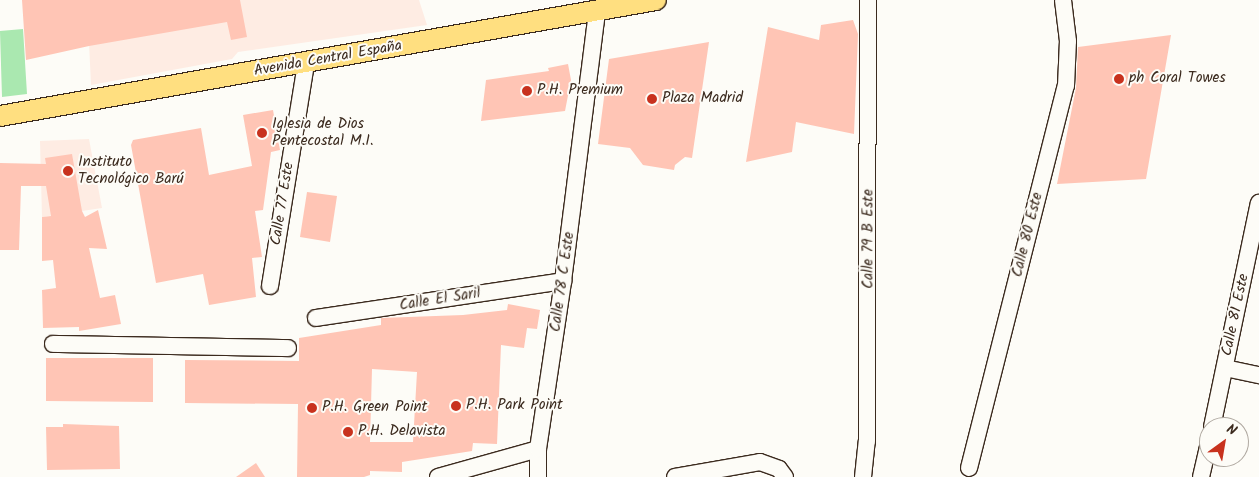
<!DOCTYPE html>
<html>
<head>
<meta charset="utf-8">
<style>
	body { margin:0 }
	#map { position:relative; width:1259px; height:477px; overflow:hidden; background:#fdfcf7; font-family:Kalam,sans-serif }
	div>[style] { position:absolute }
	.built>* { inset:0; background:#feece3 }
	.green>* { inset:0; background:#aae8b0 }
	.building>* { inset:0; background:#ffc5b5 }
	.roads { filter:drop-shadow(1px 0 #3b2a1e) drop-shadow(-1px 0 #3b2a1e) drop-shadow(0 1px #3b2a1e) drop-shadow(0 -1px #3b2a1e) }
	.minor>* { height:16px; margin:-8px; padding:0 8px; transform-origin:8px; border-radius:8px; background:#fdfcf7 }
	.major>* { height:20px; margin:-10px; padding:0 10px; transform-origin:10px; border-radius:10px; background:#ffdf80 }
	.dots>* { width:14px; height:14px; translate:-50% -50%; box-sizing:border-box; border:2px solid #fdfcf7; border-radius:50% }
	span { translate:-50% -50%; white-space:nowrap; text-align:center; line-height:1.15; -webkit-text-stroke:4px #fdfcf7; paint-order:stroke }
	.street-label { font-size:15px; color:#3b2a1e }
	.poi-label { font-size:15px; color:#3b2a1e }
	.left { translate:0 -50%; text-align:left }
	.north { position:absolute; left:1199px; top:417px; width:50px; height:50px; box-sizing:border-box; background:#fdfcf7; border:1px solid #afa8a0; border-radius:50%; rotate:32deg; font-size:14px; font-weight:700; line-height:20px; text-align:center; color:#3b2a1e }
	.north::after { content:''; display:block; margin:auto; width:18px; height:22px; background:#c8321e; clip-path:polygon(50% 0,100% 100%,50% 72%,0 100%) }
</style>
</head>
<body>
<div id="map">
	<div class="built">
		<div style="clip-path:polygon(87px 0,419px 0,427px 25px,238px 52px,232px 59px,91px 85px)"></div>
		<div style="clip-path:polygon(89px 139px,102px 208px,42px 217px,40px 141px)"></div>
	</div>
	<div class="green">
		<div style="clip-path:polygon(23px 29px,27px 94px,2px 97px,0 31px)"></div>
	</div>
	<div class="building">
		<div style="clip-path:polygon(22px 0,240px 0,247px 37px,231px 40px,227px 22px,89px 46px,26px 60px)"></div>
		<div style="clip-path:polygon(853px 20px,858px 34px,854px 134px,796px 122px,792px 152px,746px 162px,768px 27px,819px 40px,821px 25px)"></div>
		<div style="clip-path:polygon(1171px 35px,1146px 179px,1057px 184px,1076px 88px,1078px 47px)"></div>
		<div style="clip-path:polygon(709px 42px,692px 158px,685px 157px,675px 165px,674px 170px,643px 165px,630px 148px,598px 144px,609px 59px)"></div>
		<div style="clip-path:polygon(568px 64px,571px 80px,565px 111px,481px 121px,486px 80px,549px 71px,548px 68px)"></div>
		<div style="clip-path:polygon(273px 110px,280px 150px,271px 152px,263px 210px,255px 211px,262px 257px,252px 258px,256px 297px,209px 305px,203px 274px,156px 283px,131px 145px,133px 140px,201px 128px,209px 175px,252px 166px,243px 115px)"></div>
		<div style="clip-path:polygon(72px 154px,82px 211px,85px 217px,98px 210px,107px 249px,89px 248px,100px 298px,115px 295px,121px 324px,79px 331px,79px 327px,43px 328px,42px 290px,56px 288px,53px 260px,42px 261px,42px 217px,51px 216px,46px 186px,21px 186px,19px 250px,0 250px,0 163px,46px 164px,45px 158px)"></div>
		<div style="clip-path:polygon(307px 192px,337px 196px,330px 242px,300px 237px)"></div>
		<div style="clip-path:polygon(evenodd,508px 304px,540px 310px,537px 329px,527px 328px,524px 348px,501px 345px,497px 444px,473px 443px,472px 451px,402px 462px,402px 472px,370px 471px,370px 475px,364px 477px,297px 477px,298px 404px,185px 403px,185px 360px,299px 361px,299px 338px,381px 325px,381px 318px,463px 315px,507px 310px,508px 304px,372px 369px,417px 372px,413px 442px,370px 442px,372px 369px)"></div>
		<div style="clip-path:polygon(46px 358px,153px 358px,153px 402px,46px 401px)"></div>
		<div style="clip-path:polygon(63px 424px,119px 426px,120px 469px,47px 470px,46px 427px,63px 427px)"></div>
		<div style="clip-path:polygon(256px 463px,265px 477px,236px 477px)"></div>
	</div>
	<div class="roads">
		<div class="minor">
			<div style="left:270px;top:286px;width:225px;rotate:-80.8deg"></div>
			<div style="left:316px;top:318px;width:250px;rotate:-8.5deg"></div>
			<div style="left:53px;top:344px;width:235px;rotate:1deg"></div>
			<div style="left:1225px;top:368px;width:35px;rotate:12deg"></div>
			<div style="left:1212px;top:427px;width:229px;rotate:-78.2deg"></div>
			<div style="left:969px;top:468px;width:394px;rotate:-75.8deg"></div>
			<div style="left:1066px;top:86px;width:45px;rotate:-87.5deg"></div>
			<div style="left:1068px;top:41px;width:41px;rotate:-97deg"></div>
			<div style="left:438px;top:477px;width:104px;rotate:-15.6deg"></div>
			<div style="left:538px;top:477px;width:28px;rotate:-90deg"></div>
			<div style="left:538px;top:449px;width:170px;rotate:-81.5deg"></div>
			<div style="left:563px;top:281px;width:272px;rotate:-82.8deg"></div>
			<div style="left:675px;top:477px;width:86px;rotate:-10deg"></div>
			<div style="left:760px;top:462px;width:20px;rotate:20deg"></div>
			<div style="left:779px;top:469px;width:10px;rotate:53deg"></div>
			<div style="left:863px;top:477px;width:36px;rotate:-84deg"></div>
			<div style="left:867px;top:441px;width:441px;rotate:-89.9deg"></div>
			<div style="left:1201px;top:477px;width:37px;rotate:-77deg"></div>
		</div>
		<div class="major">
			<div style="left:0;top:116px;width:666px;rotate:-10.03deg"></div>
		</div>
	</div>
	<div class="dots">
		<div style="left:1119px;top:79px;background:#c8321e"></div>
		<div style="left:527px;top:91px;background:#c8321e"></div>
		<div style="left:652px;top:99px;background:#c8321e"></div>
		<div style="left:262px;top:133px;background:#c8321e"></div>
		<div style="left:68px;top:171px;background:#c8321e"></div>
		<div style="left:456px;top:406px;background:#c8321e"></div>
		<div style="left:312px;top:408px;background:#c8321e"></div>
		<div style="left:348px;top:432px;background:#c8321e"></div>
	</div>
	<div class="street-label">
		<span style="left:328px;top:59px;rotate:-10deg">Avenida Central España</span>
		<span style="left:283px;top:204px;rotate:-81deg">Calle 77 Este</span>
		<span style="left:1028px;top:235px;rotate:-76deg">Calle 80 Este</span>
		<span style="left:869px;top:239px;rotate:-90deg">Calle 79 B Este</span>
		<span style="left:563px;top:282px;rotate:-82deg">Calle 78 C Este</span>
		<span style="left:440px;top:300px;rotate:-9deg">Calle El Saril</span>
		<span style="left:1236px;top:315px;rotate:-78deg">Calle 81 Este</span>
	</div>
	<div class="poi-label">
		<span class="left" style="left:1129px;top:79px">ph Coral Towes</span>
		<span class="left" style="left:537px;top:91px">P.H. Premium</span>
		<span class="left" style="left:662px;top:99px">Plaza Madrid</span>
		<span class="left" style="left:272px;top:133px">Iglesia de Dios<br>Pentecostal M.I.</span>
		<span class="left" style="left:78px;top:171px">Instituto<br>Tecnológico Barú</span>
		<span class="left" style="left:466px;top:406px">P.H. Park Point</span>
		<span class="left" style="left:322px;top:408px">P.H. Green Point</span>
		<span class="left" style="left:358px;top:432px">P.H. Delavista</span>
	</div>
	<div class="north">N</div>
</div>
</body>
</html>
